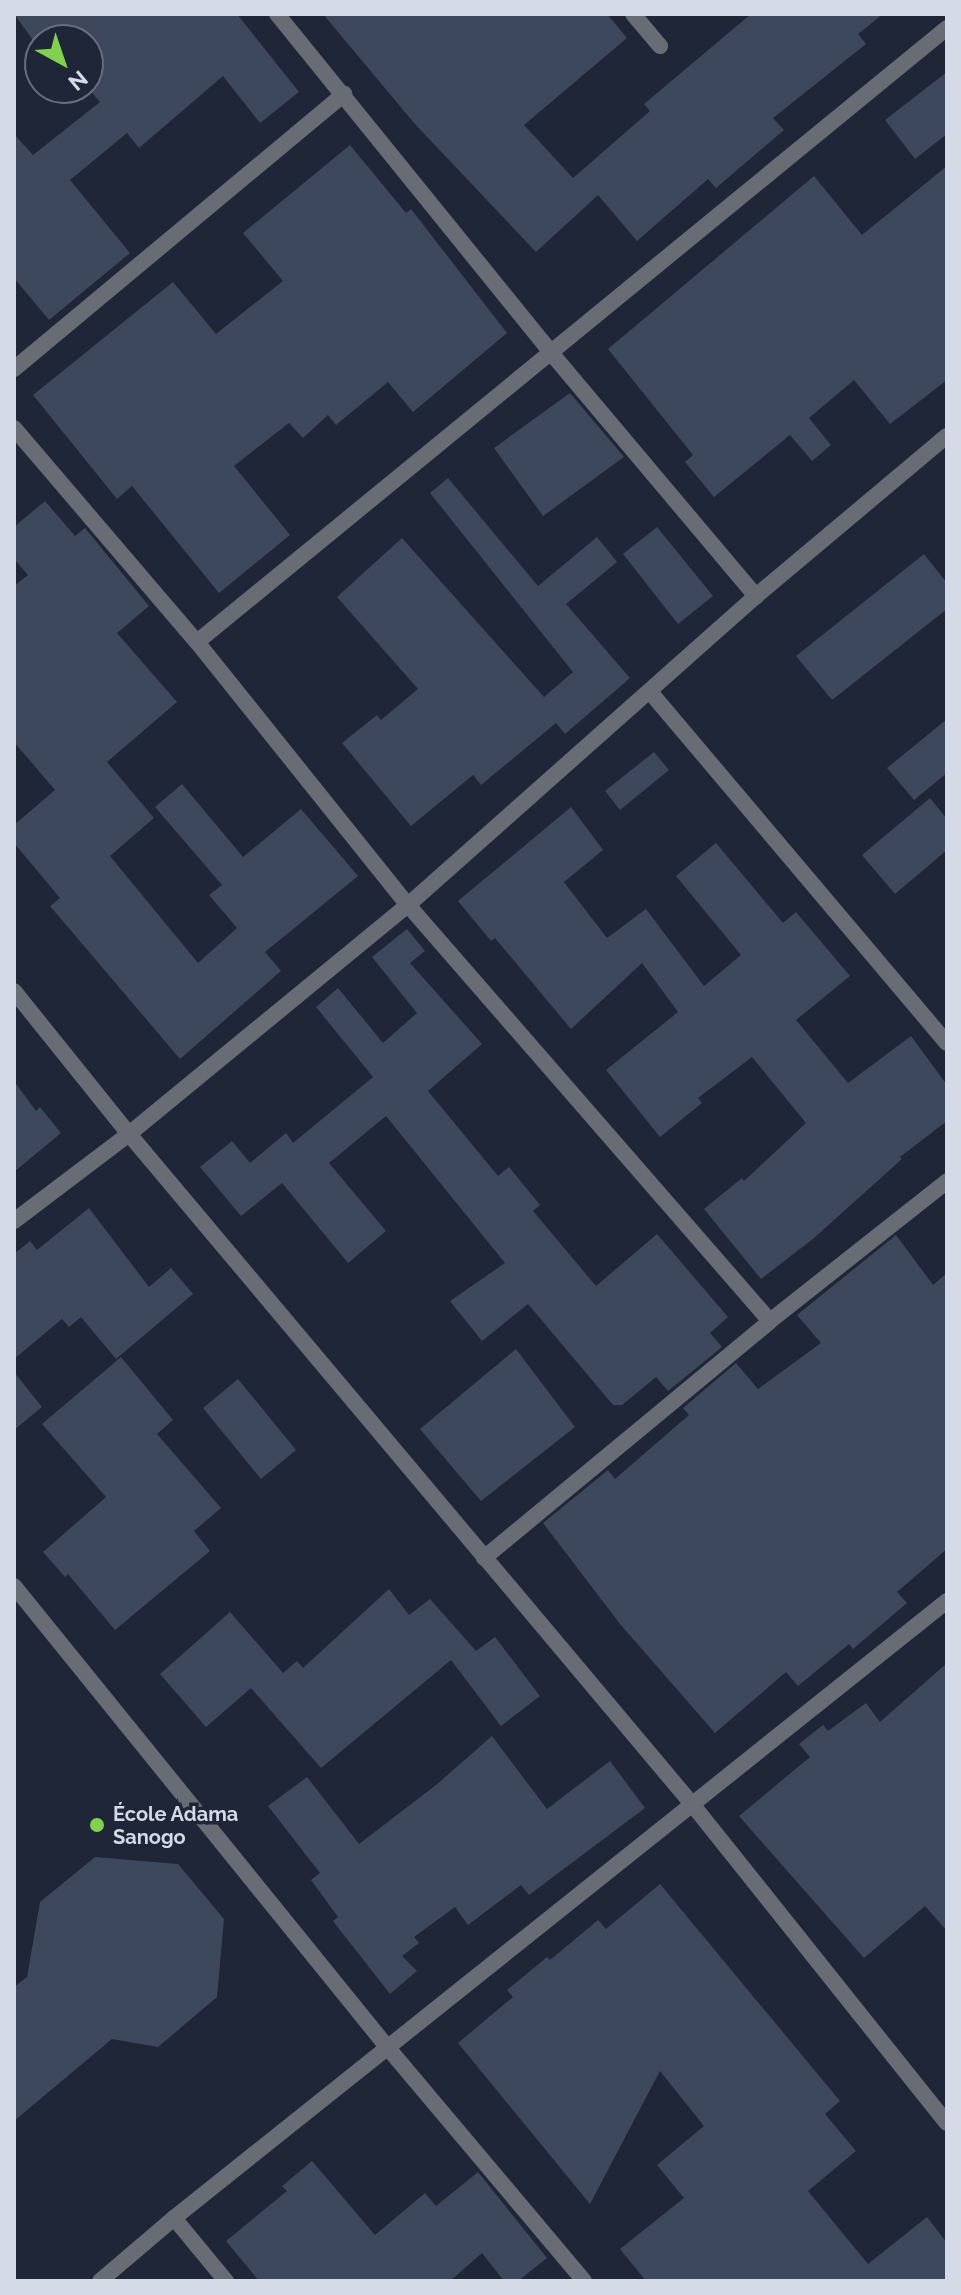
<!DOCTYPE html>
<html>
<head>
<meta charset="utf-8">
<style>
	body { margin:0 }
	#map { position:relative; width:961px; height:2295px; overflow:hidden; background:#1e2638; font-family:Raleway,sans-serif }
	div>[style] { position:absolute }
	.building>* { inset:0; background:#3e485c }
	.minor>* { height:16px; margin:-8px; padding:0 8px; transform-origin:8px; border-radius:8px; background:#676c75 }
	.dots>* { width:22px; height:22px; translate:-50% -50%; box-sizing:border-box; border:4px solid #1e2638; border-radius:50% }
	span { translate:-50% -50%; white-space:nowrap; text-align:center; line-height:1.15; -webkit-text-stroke:7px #1e2638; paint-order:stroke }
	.poi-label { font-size:20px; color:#d4dae6; font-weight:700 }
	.left { translate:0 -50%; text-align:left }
	.frame { position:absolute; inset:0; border:16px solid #d4dae6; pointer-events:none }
	.north { position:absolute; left:24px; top:24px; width:80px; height:80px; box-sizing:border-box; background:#1e2638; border:2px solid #676e7e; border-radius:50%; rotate:140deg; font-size:22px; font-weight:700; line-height:32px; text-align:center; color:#d4dae6 }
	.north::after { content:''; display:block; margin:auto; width:28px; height:36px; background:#81d050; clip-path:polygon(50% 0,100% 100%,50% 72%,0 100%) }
</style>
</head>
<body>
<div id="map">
	<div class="building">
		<div style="clip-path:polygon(14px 14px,237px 14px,299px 92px,260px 123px,223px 76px,139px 148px,127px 133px,70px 180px,130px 253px,49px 320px,14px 278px,14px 134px,33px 155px,100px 102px,88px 88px,88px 40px,33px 40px)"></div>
		<div style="clip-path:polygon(323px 14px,607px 14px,627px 38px,524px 125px,573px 178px,650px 111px,644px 104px,751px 14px,883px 14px,858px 34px,866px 44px,773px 118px,784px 130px,716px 188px,708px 179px,637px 241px,598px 195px,536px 252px,414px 123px)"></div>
		<div style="clip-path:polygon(947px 72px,947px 134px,915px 159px,885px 120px)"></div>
		<div style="clip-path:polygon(350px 145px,406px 213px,411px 209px,507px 333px,413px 412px,388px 382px,336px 425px,328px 415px,303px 438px,289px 423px,234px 466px,290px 535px,219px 593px,132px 486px,117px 499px,33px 395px,173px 282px,216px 334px,283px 281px,243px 233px)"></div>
		<div style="clip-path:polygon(947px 166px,947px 380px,890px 424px,854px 380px,809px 418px,831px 445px,812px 461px,790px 435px,714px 497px,685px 462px,693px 455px,608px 349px,814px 176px,862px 235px)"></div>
		<div style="clip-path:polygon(570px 393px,624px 457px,543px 516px,494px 448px)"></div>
		<div style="clip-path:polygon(448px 478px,538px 586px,597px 537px,617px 562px,566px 604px,630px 678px,565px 734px,556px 723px,481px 785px,473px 775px,411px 826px,342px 743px,377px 715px,381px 720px,418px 689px,337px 597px,402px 538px,544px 697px,573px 672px,430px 493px)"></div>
		<div style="clip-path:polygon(45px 501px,75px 536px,85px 528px,149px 606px,117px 633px,177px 702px,107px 762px,154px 818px,110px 856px,198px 963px,237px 928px,209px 895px,222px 885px,155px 807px,182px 784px,243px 857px,301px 809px,358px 876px,265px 952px,281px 971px,180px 1059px,50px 906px,60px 898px,14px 843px,14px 825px,55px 790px,14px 742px,14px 586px,28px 575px,14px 559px,14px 527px)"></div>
		<div style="clip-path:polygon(657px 527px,713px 596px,678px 624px,623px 554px)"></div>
		<div style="clip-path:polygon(924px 554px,947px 583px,947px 609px,832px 700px,796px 656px)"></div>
		<div style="clip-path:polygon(947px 719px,947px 773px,914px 800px,887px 768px)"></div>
		<div style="clip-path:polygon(654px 752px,669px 770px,620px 810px,605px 791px)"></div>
		<div style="clip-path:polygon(930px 798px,947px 819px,947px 850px,895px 894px,862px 855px)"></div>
		<div style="clip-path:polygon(571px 807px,603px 850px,564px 882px,607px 938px,646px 909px,704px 986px,741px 955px,676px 876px,716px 843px,783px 923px,796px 912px,850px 976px,796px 1020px,848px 1083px,911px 1036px,947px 1085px,947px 1121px,900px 1157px,902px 1159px,814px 1238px,761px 1279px,704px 1209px,742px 1178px,744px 1181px,806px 1123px,752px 1057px,698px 1098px,702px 1103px,660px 1137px,606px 1070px,678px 1012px,642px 963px,571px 1029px,495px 938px,491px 941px,458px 901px)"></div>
		<div style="clip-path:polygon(407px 929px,425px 951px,410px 963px,482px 1044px,428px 1091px,498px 1176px,509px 1167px,540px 1205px,533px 1211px,596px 1286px,657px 1234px,728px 1317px,710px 1333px,722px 1347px,668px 1391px,656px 1377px,622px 1405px,613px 1405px,528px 1304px,482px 1341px,450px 1301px,505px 1263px,386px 1116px,329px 1163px,386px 1231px,348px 1263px,282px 1183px,241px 1216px,200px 1167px,232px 1141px,250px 1163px,286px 1133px,293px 1143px,373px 1077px,316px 1007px,338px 988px,383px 1043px,417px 1013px,372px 957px)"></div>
		<div style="clip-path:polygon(14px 1081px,36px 1111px,40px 1107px,61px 1133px,14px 1172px)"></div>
		<div style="clip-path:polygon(89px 1208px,149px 1287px,171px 1268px,193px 1294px,116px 1359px,81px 1317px,69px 1327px,62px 1319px,14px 1359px,14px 1254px,30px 1241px,37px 1250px)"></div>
		<div style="clip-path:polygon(896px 1235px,933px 1285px,947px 1273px,947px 1549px,897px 1592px,907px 1603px,853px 1649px,849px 1644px,798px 1686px,786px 1672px,715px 1733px,620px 1624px,543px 1523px,608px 1470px,615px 1479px,689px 1415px,683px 1408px,736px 1363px,758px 1389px,821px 1343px,797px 1315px)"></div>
		<div style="clip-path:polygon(516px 1349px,575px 1427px,481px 1501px,420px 1429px)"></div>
		<div style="clip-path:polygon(121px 1357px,173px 1420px,157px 1434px,221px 1508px,194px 1531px,210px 1551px,115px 1630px,68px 1574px,65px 1577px,43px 1552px,106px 1497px,42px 1424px)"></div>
		<div style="clip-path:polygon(14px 1372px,42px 1407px,14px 1430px)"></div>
		<div style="clip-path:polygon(238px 1379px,296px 1450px,261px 1479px,203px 1408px)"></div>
		<div style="clip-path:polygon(389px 1589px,409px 1615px,430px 1599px,476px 1651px,495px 1637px,540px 1696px,501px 1726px,451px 1660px,321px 1768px,251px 1688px,206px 1727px,160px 1674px,230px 1612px,283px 1673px,297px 1661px,303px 1668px)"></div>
		<div style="clip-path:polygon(947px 1663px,947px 1931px,925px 1906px,864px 1958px,739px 1816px,810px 1757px,799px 1744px,823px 1725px,828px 1731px,866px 1703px,880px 1722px)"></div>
		<div style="clip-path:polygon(492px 1736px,547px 1809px,610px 1761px,645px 1808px,529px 1895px,521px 1885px,468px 1925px,455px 1907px,414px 1937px,419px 1943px,402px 1956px,417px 1971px,390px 1994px,333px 1921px,338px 1917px,311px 1880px,320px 1873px,268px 1806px,307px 1777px,359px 1844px,436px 1785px)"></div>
		<div style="clip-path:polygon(95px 1857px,178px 1864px,224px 1919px,217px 1997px,158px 2047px,112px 2039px,14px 2121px,14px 1987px,27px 1977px,40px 1902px)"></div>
		<div style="clip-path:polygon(660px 1884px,840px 2101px,825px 2114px,856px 2151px,808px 2191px,868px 2264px,927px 2217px,947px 2243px,947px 2281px,646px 2281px,620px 2249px,684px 2198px,657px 2165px,704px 2126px,660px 2071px,590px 2204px,458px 2043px,513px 1997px,507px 1990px,547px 1957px,550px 1960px,598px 1920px,606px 1929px)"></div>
		<div style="clip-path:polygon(312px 2161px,375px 2235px,425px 2193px,436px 2206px,478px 2172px,547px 2258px,518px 2281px,504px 2281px,482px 2253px,450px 2281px,259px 2281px,226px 2241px,287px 2191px,282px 2186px)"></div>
	</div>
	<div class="minor">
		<div style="left:277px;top:14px;width:437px;rotate:51deg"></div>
		<div style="left:552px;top:354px;width:317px;rotate:49.9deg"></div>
		<div style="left:633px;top:14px;width:42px;rotate:49.8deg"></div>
		<div style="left:14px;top:369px;width:430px;rotate:-39.8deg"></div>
		<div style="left:14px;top:428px;width:282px;rotate:49.5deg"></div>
		<div style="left:197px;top:642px;width:337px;rotate:51.3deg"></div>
		<div style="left:408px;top:905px;width:551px;rotate:48.97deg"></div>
		<div style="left:197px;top:642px;width:969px;rotate:-39.31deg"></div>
		<div style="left:651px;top:693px;width:458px;rotate:49.8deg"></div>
		<div style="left:14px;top:991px;width:184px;rotate:51.2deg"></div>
		<div style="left:129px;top:1134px;width:875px;rotate:49.96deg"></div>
		<div style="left:692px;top:1804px;width:408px;rotate:51.4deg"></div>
		<div style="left:14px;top:1221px;width:144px;rotate:-37.1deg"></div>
		<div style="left:129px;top:1134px;width:361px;rotate:-39.4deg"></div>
		<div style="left:408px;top:905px;width:465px;rotate:-41.6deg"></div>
		<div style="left:756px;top:596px;width:249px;rotate:-40deg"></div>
		<div style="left:484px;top:1558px;width:371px;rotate:-39.6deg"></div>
		<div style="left:770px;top:1321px;width:226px;rotate:-38.3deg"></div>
		<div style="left:14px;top:1586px;width:594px;rotate:51.01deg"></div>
		<div style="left:388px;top:2048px;width:304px;rotate:49.9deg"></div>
		<div style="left:174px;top:2218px;width:82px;rotate:50.5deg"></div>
		<div style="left:100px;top:2281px;width:97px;rotate:-40.4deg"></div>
		<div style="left:174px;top:2218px;width:989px;rotate:-38.6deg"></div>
	</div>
	<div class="dots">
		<div style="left:97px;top:1825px;background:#81d050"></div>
	</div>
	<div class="poi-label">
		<span class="left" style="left:113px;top:1826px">École Adama<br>Sanogo</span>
	</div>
	<div class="frame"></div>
	<div class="north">N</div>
</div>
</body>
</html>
